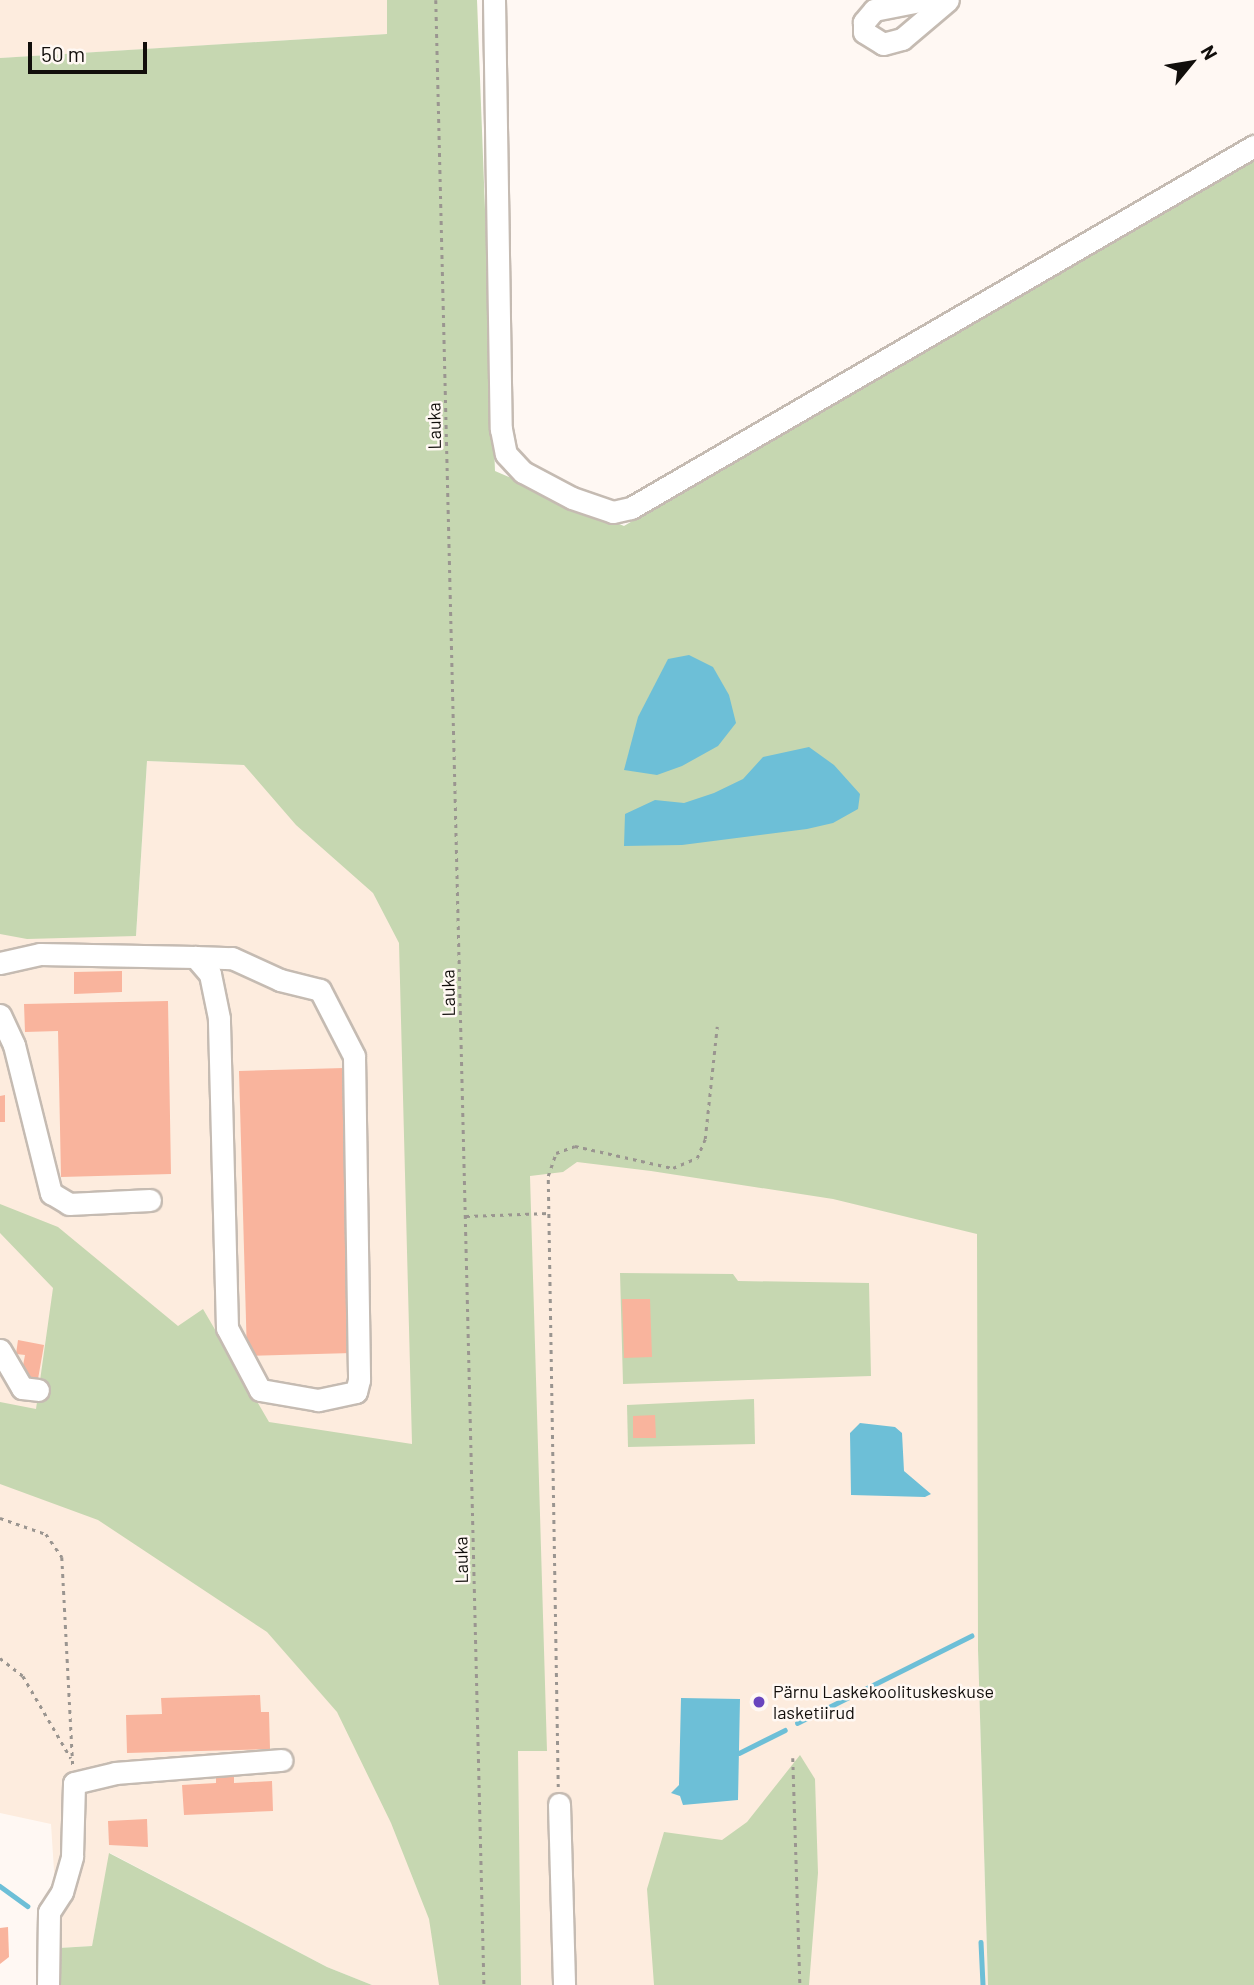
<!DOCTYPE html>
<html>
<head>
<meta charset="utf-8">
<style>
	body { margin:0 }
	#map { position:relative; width:1254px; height:1985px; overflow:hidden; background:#fff8f3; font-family:Barlow,sans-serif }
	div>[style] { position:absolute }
	.built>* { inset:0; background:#fdecde }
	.green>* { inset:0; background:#c6d7b1 }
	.water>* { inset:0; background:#6dbfd7 }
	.stream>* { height:4.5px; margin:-2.25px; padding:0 2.25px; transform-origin:2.25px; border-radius:2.25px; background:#6dbfd7 }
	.building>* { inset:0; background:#f9b49d }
	.path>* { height:2.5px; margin-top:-1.25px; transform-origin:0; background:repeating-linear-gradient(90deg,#9a9590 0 3.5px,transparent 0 8.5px) }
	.roads { filter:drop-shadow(2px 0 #c5bbb2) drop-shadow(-2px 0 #c5bbb2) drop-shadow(0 2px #c5bbb2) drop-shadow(0 -2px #c5bbb2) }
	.minor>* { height:21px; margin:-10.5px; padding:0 10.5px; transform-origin:10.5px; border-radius:10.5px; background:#fff }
	.dots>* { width:19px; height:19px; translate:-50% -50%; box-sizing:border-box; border:4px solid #fff8f3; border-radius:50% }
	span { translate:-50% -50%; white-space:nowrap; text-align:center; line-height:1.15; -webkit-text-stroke:5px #fff8f3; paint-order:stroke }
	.street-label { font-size:18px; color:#110e0b }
	.poi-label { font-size:18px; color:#110e0b }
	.left { translate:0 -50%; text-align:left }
	.north { position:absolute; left:1156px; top:28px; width:70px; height:70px; -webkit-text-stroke:5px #fff8f3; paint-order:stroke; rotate:60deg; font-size:19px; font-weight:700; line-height:28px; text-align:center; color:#110e0b }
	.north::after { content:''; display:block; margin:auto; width:24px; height:32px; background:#110e0b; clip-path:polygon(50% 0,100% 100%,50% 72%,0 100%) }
	.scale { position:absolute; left:28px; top:42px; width:119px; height:32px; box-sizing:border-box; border:4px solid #110e0b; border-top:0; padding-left:9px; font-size:21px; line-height:24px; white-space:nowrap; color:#110e0b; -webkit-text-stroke:5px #fff8f3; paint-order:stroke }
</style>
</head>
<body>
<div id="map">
	<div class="built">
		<div style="clip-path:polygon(0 0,477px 0,478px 61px,388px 34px,0 58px)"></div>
		<div style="clip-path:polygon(0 668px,136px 936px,147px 761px,276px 766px,1048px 903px,978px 1650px,988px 1985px,372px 1985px,327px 1967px,110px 1853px,92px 1946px,59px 1948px,51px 1824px,0 1813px)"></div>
	</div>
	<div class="green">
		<div style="clip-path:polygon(387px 0,477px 0,495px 471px,624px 526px,1254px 154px,1254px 1985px,988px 1985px,978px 1650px,977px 1234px,833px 1199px,651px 1171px,577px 1162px,563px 1172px,530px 1176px,547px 1751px,518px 1751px,521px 1985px,439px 1985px,429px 1919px,391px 1823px,337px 1712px,267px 1632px,98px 1520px,0 1484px,0 1402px,36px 1409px,53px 1288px,0 1233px,0 1204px,58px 1227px,178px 1326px,203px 1309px,269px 1422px,412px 1444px,399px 943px,373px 893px,296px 825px,244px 765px,147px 761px,136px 936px,27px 939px,0 934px,0 58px,387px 34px)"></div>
		<div style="clip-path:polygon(620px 1273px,733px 1274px,738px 1281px,869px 1283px,871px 1376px,623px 1384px)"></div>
		<div style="clip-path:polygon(754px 1399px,755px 1444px,628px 1447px,627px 1405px)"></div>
		<div style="clip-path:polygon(800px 1755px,815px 1779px,818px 1873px,809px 1985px,654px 1985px,647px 1889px,664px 1832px,722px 1840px,747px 1822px)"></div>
		<div style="clip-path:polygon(109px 1853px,327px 1967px,372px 1985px,58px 1985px,59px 1948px,92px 1946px)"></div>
	</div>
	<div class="water">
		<div style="clip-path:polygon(689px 655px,713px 667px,729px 695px,736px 723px,718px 746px,682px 766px,657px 775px,624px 770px,638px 717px,668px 659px)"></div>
		<div style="clip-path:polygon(809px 747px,834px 765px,860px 794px,858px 809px,833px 823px,807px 829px,682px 845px,624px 846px,625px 814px,655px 800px,684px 803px,714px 793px,743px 779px,763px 757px)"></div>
		<div style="clip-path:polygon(860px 1423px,895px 1427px,902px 1433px,904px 1471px,931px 1494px,925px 1497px,851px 1495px,850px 1433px)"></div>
		<div style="clip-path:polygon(681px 1698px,740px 1699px,738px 1800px,683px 1805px,680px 1796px,671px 1793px,679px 1785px)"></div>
	</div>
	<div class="stream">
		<div style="left:797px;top:1723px;width:195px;rotate:-26.6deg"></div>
		<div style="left:739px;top:1753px;width:51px;rotate:-26.6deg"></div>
		<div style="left:0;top:1886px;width:34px;rotate:36deg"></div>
		<div style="left:981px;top:1942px;width:43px;rotate:87.3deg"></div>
	</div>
	<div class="building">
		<div style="clip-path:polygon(122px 971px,122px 992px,74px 994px,74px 972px)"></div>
		<div style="clip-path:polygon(168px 1001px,171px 1174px,61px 1177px,58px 1031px,25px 1032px,24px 1004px)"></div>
		<div style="clip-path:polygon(344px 1068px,352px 1353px,247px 1356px,239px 1071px)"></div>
		<div style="clip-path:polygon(5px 1095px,5px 1122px,0 1122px,0 1096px)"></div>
		<div style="clip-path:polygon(622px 1299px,650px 1299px,652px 1357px,624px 1358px)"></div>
		<div style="clip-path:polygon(18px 1340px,44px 1345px,38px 1379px,21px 1376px,25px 1355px,16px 1354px)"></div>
		<div style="clip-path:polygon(655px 1415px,656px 1438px,633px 1438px,633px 1416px)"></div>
		<div style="clip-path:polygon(260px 1695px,261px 1712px,269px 1712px,270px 1749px,127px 1753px,126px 1715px,162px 1714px,161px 1698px)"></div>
		<div style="clip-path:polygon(234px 1770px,234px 1783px,272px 1781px,273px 1811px,184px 1815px,182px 1785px,216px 1783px,216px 1771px)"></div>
		<div style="clip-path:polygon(147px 1819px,148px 1847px,109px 1845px,108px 1821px)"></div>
		<div style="clip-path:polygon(8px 1927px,9px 1957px,0 1964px,0 1928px)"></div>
	</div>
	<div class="path">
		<div style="left:436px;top:0;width:1986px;rotate:88.61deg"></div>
		<div style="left:466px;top:1216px;width:83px;rotate:-2.1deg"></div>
		<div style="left:0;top:1518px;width:49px;rotate:19.2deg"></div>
		<div style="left:46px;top:1534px;width:28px;rotate:55deg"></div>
		<div style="left:62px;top:1557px;width:209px;rotate:87deg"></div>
		<div style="left:0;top:1658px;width:29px;rotate:38deg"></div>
		<div style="left:23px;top:1676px;width:95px;rotate:59.7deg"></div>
		<div style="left:793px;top:1758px;width:227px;rotate:88.2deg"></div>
		<div style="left:558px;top:1787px;width:611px;rotate:-90.94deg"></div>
		<div style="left:548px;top:1176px;width:24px;rotate:-71deg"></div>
		<div style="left:556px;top:1153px;width:20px;rotate:-20deg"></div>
		<div style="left:575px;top:1146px;width:100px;rotate:12.7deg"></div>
		<div style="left:673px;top:1168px;width:26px;rotate:-23deg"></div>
		<div style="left:697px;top:1158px;width:21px;rotate:-67deg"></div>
		<div style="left:705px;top:1139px;width:113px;rotate:-83.9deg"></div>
	</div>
	<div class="roads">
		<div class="minor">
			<div style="left:494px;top:0;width:429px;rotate:89.1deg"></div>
			<div style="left:501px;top:429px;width:25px;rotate:79deg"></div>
			<div style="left:506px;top:454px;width:25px;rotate:47deg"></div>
			<div style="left:523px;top:472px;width:55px;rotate:28deg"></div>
			<div style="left:572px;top:498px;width:43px;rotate:18.9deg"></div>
			<div style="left:613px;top:512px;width:18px;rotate:-13deg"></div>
			<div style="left:631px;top:508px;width:721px;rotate:-30.16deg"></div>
			<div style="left:925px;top:0;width:52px;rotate:168.9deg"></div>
			<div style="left:874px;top:10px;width:16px;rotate:130deg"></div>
			<div style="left:864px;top:22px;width:10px;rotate:90deg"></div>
			<div style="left:864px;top:32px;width:22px;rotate:32deg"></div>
			<div style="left:883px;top:44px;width:20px;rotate:-15deg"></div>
			<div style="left:902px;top:39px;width:60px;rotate:-40.3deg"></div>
			<div style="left:0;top:963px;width:41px;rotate:-12.7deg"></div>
			<div style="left:40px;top:954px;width:155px;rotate:1.1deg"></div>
			<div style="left:195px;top:957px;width:37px;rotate:2deg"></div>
			<div style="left:232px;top:958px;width:53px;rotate:24.6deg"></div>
			<div style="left:280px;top:980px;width:41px;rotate:14deg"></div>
			<div style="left:320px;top:990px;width:74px;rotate:62.7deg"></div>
			<div style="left:354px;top:1056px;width:324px;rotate:89.1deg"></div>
			<div style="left:359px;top:1380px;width:12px;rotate:104deg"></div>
			<div style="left:356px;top:1392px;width:39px;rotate:168deg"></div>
			<div style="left:318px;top:1400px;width:59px;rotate:-170.2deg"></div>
			<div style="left:260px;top:1390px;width:70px;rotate:-118deg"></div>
			<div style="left:227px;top:1328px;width:310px;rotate:-91.5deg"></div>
			<div style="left:219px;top:1018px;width:45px;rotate:-101.6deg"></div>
			<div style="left:210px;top:974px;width:23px;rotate:-131deg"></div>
			<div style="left:0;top:1015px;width:33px;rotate:65deg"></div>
			<div style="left:14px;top:1045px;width:153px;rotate:76deg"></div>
			<div style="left:51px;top:1193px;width:21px;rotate:31deg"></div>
			<div style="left:69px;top:1204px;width:81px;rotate:-2.8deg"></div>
			<div style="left:0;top:1350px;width:44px;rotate:59.9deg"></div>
			<div style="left:22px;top:1388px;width:16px;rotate:7deg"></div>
			<div style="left:559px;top:1804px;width:181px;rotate:88.4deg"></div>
			<div style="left:48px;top:1985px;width:73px;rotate:-89.2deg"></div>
			<div style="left:49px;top:1912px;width:24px;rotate:-57deg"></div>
			<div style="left:62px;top:1892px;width:37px;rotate:-74deg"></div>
			<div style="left:72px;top:1856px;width:73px;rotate:-88.4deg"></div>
			<div style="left:74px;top:1783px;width:43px;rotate:-13.4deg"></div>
			<div style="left:116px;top:1773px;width:166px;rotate:-4.5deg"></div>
		</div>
	</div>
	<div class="dots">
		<div style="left:759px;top:1702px;background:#6945be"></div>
	</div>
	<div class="street-label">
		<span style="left:434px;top:426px;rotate:-91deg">Lauka</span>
		<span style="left:448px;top:993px;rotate:-91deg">Lauka</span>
		<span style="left:461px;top:1560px;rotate:-91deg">Lauka</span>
	</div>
	<div class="poi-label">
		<span class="left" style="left:773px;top:1702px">Pärnu Laskekoolituskeskuse<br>lasketiirud</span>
	</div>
	<div class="north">N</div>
	<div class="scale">50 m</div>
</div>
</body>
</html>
